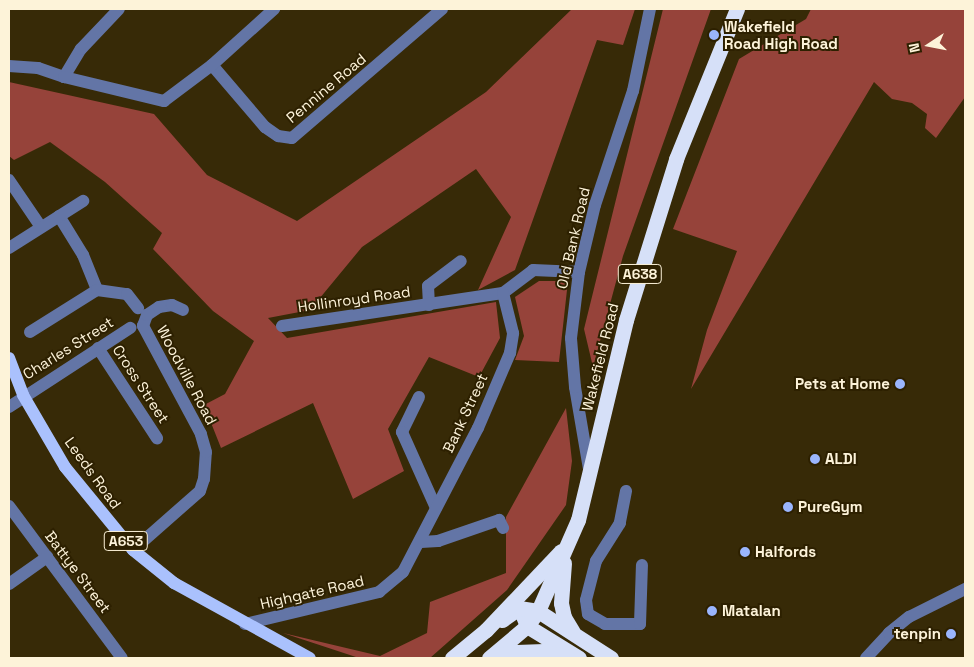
<!DOCTYPE html>
<html>
<head>
<meta charset="utf-8">
<style>
	body { margin:0 }
	#map { position:relative; width:974px; height:667px; overflow:hidden; background:#372a07; font-family:"Space Grotesk",sans-serif }
	div>[style] { position:absolute }
	.forest>* { inset:0; background:#96433a }
	.minor>* { height:12px; margin:-6px; padding:0 6px; transform-origin:6px; border-radius:6px; background:#6375a6 }
	.major>* { height:12px; margin:-6px; padding:0 6px; transform-origin:6px; border-radius:6px; background:#aac1fd }
	.highway>* { height:15px; margin:-7.5px; padding:0 7.5px; transform-origin:7.5px; border-radius:7.5px; background:#d6e0f8 }
	.dots>* { width:14px; height:14px; translate:-50% -50%; box-sizing:border-box; border:2px solid #2d2000; border-radius:50% }
	span { translate:-50% -50%; white-space:nowrap; text-align:center; line-height:1.15; -webkit-text-stroke:4px #2d2000; paint-order:stroke }
	.shield-label span { padding:1px 4px; background:#2d2000; border:1px solid; border-radius:4px; -webkit-text-stroke-width:0 }
	.shield-label { font-size:14px; color:#fdf3d9; font-weight:700 }
	.poi-label { font-size:15px; color:#fdf3d9; font-weight:700 }
	.left { translate:0 -50%; text-align:left }
	.right { translate:-100% -50%; text-align:right }
	.street-label { font-size:15px; color:#fdf3d9 }
	.frame { position:absolute; inset:0; border:10px solid #fdf3d9; pointer-events:none }
	.north { position:absolute; left:904px; top:20px; width:50px; height:50px; -webkit-text-stroke:4px #2d2000; paint-order:stroke; rotate:259deg; font-size:14px; font-weight:700; line-height:20px; text-align:center; color:#fdf3d9 }
	.north::after { content:''; display:block; margin:auto; width:18px; height:22px; background:#fdf3d9; clip-path:polygon(50% 0,100% 100%,50% 72%,0 100%) }
</style>
</head>
<body>
<div id="map">
	<div class="forest">
		<div style="clip-path:polygon(572px 9px,635px 9px,623px 45px,597px 40px,515px 270px,478px 290px,511px 217px,476px 169px,362px 247px,310px 310px,268px 318px,287px 338px,496px 302px,500px 338px,479px 377px,429px 357px,388px 429px,404px 471px,353px 499px,313px 403px,221px 448px,204px 405px,225px 394px,254px 341px,213px 311px,153px 249px,162px 233px,105px 182px,50px 142px,14px 160px,9px 156px,9px 82px,154px 114px,207px 175px,297px 221px,486px 92px)"></div>
		<div style="clip-path:polygon(663px 9px,711px 9px,623px 256px,593px 367px,584px 329px)"></div>
		<div style="clip-path:polygon(811px 9px,965px 9px,965px 97px,936px 138px,925px 128px,927px 114px,912px 103px,892px 99px,874px 82px,691px 389px,707px 330px,737px 251px,673px 229px,739px 59px,806px 19px)"></div>
		<div style="clip-path:polygon(539px 281px,568px 281px,559px 362px,515px 360px,524px 336px,515px 297px)"></div>
		<div style="clip-path:polygon(566px 408px,572px 461px,566px 505px,507px 590px,430px 658px,359px 658px,283px 633px,380px 656px,427px 633px,430px 602px,506px 573px,506px 517px)"></div>
	</div>
	<div class="minor">
		<div style="left:212px;top:65px;width:82px;rotate:49.5deg"></div>
		<div style="left:265px;top:127px;width:16px;rotate:35deg"></div>
		<div style="left:278px;top:136px;width:14px;rotate:8deg"></div>
		<div style="left:292px;top:138px;width:198px;rotate:-40.7deg"></div>
		<div style="left:9px;top:66px;width:29px;rotate:4deg"></div>
		<div style="left:38px;top:68px;width:28px;rotate:19deg"></div>
		<div style="left:64px;top:77px;width:33px;rotate:-59deg"></div>
		<div style="left:81px;top:49px;width:55px;rotate:-46.5deg"></div>
		<div style="left:64px;top:77px;width:103px;rotate:13.5deg"></div>
		<div style="left:164px;top:101px;width:60px;rotate:-36.9deg"></div>
		<div style="left:212px;top:65px;width:84px;rotate:-42.1deg"></div>
		<div style="left:9px;top:180px;width:57px;rotate:55.8deg"></div>
		<div style="left:59px;top:216px;width:46px;rotate:58.4deg"></div>
		<div style="left:83px;top:255px;width:38px;rotate:68deg"></div>
		<div style="left:9px;top:248px;width:88px;rotate:-32.4deg"></div>
		<div style="left:429px;top:305px;width:19px;rotate:-93deg"></div>
		<div style="left:428px;top:286px;width:41px;rotate:-37.1deg"></div>
		<div style="left:282px;top:326px;width:223px;rotate:-8.5deg"></div>
		<div style="left:503px;top:293px;width:38px;rotate:-37deg"></div>
		<div style="left:533px;top:270px;width:46px;rotate:2.5deg"></div>
		<div style="left:30px;top:332px;width:79px;rotate:-32.1deg"></div>
		<div style="left:97px;top:290px;width:30px;rotate:8deg"></div>
		<div style="left:127px;top:294px;width:18px;rotate:52deg"></div>
		<div style="left:98px;top:348px;width:108px;rotate:56.8deg"></div>
		<div style="left:419px;top:397px;width:39px;rotate:116deg"></div>
		<div style="left:402px;top:432px;width:83px;rotate:65.9deg"></div>
		<div style="left:9px;top:407px;width:145px;rotate:-33.1deg"></div>
		<div style="left:589px;top:469px;width:83px;rotate:-99.7deg"></div>
		<div style="left:575px;top:387px;width:49px;rotate:-94.7deg"></div>
		<div style="left:571px;top:338px;width:66px;rotate:-83.1deg"></div>
		<div style="left:579px;top:272px;width:69px;rotate:-76.6deg"></div>
		<div style="left:595px;top:205px;width:120px;rotate:-71.6deg"></div>
		<div style="left:633px;top:91px;width:84px;rotate:-78.3deg"></div>
		<div style="left:626px;top:491px;width:33px;rotate:101deg"></div>
		<div style="left:620px;top:523px;width:45px;rotate:122.3deg"></div>
		<div style="left:596px;top:561px;width:40px;rotate:104.4deg"></div>
		<div style="left:586px;top:600px;width:14px;rotate:82deg"></div>
		<div style="left:588px;top:614px;width:20px;rotate:30deg"></div>
		<div style="left:605px;top:624px;width:35px"></div>
		<div style="left:640px;top:624px;width:59px;rotate:-88.1deg"></div>
		<div style="left:9px;top:506px;width:189px;rotate:53.4deg"></div>
		<div style="left:421px;top:542px;width:17px;rotate:-3deg"></div>
		<div style="left:438px;top:541px;width:65px;rotate:-19deg"></div>
		<div style="left:499px;top:520px;width:9px;rotate:63deg"></div>
		<div style="left:133px;top:550px;width:89px;rotate:-41.4deg"></div>
		<div style="left:200px;top:491px;width:13px;rotate:-72deg"></div>
		<div style="left:204px;top:479px;width:27px;rotate:-86deg"></div>
		<div style="left:206px;top:452px;width:19px;rotate:-106deg"></div>
		<div style="left:201px;top:434px;width:123px;rotate:-118.2deg"></div>
		<div style="left:143px;top:326px;width:12px;rotate:-70deg"></div>
		<div style="left:147px;top:315px;width:14px;rotate:-34deg"></div>
		<div style="left:159px;top:307px;width:13px;rotate:-9deg"></div>
		<div style="left:172px;top:305px;width:12px;rotate:24deg"></div>
		<div style="left:9px;top:584px;width:47px;rotate:-35.4deg"></div>
		<div style="left:245px;top:624px;width:138px;rotate:-13.4deg"></div>
		<div style="left:379px;top:592px;width:31px;rotate:-40deg"></div>
		<div style="left:403px;top:572px;width:162px;rotate:-62.5deg"></div>
		<div style="left:478px;top:428px;width:82px;rotate:-66.9deg"></div>
		<div style="left:510px;top:353px;width:20px;rotate:-81deg"></div>
		<div style="left:513px;top:333px;width:41px;rotate:-104deg"></div>
		<div style="left:866px;top:658px;width:34px;rotate:-47deg"></div>
		<div style="left:889px;top:633px;width:26px;rotate:-39deg"></div>
		<div style="left:909px;top:617px;width:63px;rotate:-26.6deg"></div>
	</div>
	<div class="major">
		<div style="left:9px;top:358px;width:40px;rotate:69deg"></div>
		<div style="left:23px;top:395px;width:83px;rotate:59.7deg"></div>
		<div style="left:65px;top:467px;width:107px;rotate:50.7deg"></div>
		<div style="left:133px;top:550px;width:53px;rotate:38.8deg"></div>
		<div style="left:174px;top:583px;width:155px;rotate:28.9deg"></div>
	</div>
	<div class="highway">
		<div style="left:564px;top:563px;width:40px;rotate:94.3deg"></div>
		<div style="left:561px;top:603px;width:14px;rotate:78deg"></div>
		<div style="left:564px;top:617px;width:17px;rotate:59deg"></div>
		<div style="left:523px;top:616px;width:11px;rotate:68deg"></div>
		<div style="left:527px;top:626px;width:61px;rotate:31.6deg"></div>
		<div style="left:502px;top:620px;width:21px;rotate:-35deg"></div>
		<div style="left:519px;top:608px;width:19px;rotate:9deg"></div>
		<div style="left:538px;top:611px;width:87px;rotate:32.8deg"></div>
		<div style="left:452px;top:658px;width:44px;rotate:-39.5deg"></div>
		<div style="left:486px;top:630px;width:109px;rotate:-46.5deg"></div>
		<div style="left:489px;top:658px;width:50px;rotate:-40.1deg"></div>
		<div style="left:527px;top:626px;width:19px;rotate:-54deg"></div>
		<div style="left:538px;top:611px;width:99px;rotate:-66.3deg"></div>
		<div style="left:578px;top:520px;width:206px;rotate:-76.5deg"></div>
		<div style="left:626px;top:320px;width:169px;rotate:-72.7deg"></div>
		<div style="left:676px;top:159px;width:162px;rotate:-67.9deg"></div>
		<div style="left:493px;top:658px;width:24px;rotate:-15deg"></div>
		<div style="left:516px;top:652px;width:28px;rotate:-2deg"></div>
		<div style="left:544px;top:651px;width:25px;rotate:16deg"></div>
	</div>
	<div class="dots">
		<div style="left:714px;top:35px;background:#9ab5fd"></div>
		<div style="left:900px;top:384px;background:#9ab5fd"></div>
		<div style="left:815px;top:459px;background:#9ab5fd"></div>
		<div style="left:788px;top:507px;background:#9ab5fd"></div>
		<div style="left:745px;top:552px;background:#9ab5fd"></div>
		<div style="left:712px;top:611px;background:#9ab5fd"></div>
		<div style="left:951px;top:634px;background:#9ab5fd"></div>
	</div>
	<div class="shield-label">
		<span style="left:640px;top:274px">A638</span>
		<span style="left:126px;top:541px">A653</span>
	</div>
	<div class="poi-label">
		<span class="left" style="left:724px;top:35px">Wakefield<br>Road High Road</span>
		<span class="right" style="left:890px;top:384px">Pets at Home</span>
		<span class="left" style="left:825px;top:459px">ALDI</span>
		<span class="left" style="left:798px;top:507px">PureGym</span>
		<span class="left" style="left:755px;top:552px">Halfords</span>
		<span class="left" style="left:722px;top:611px">Matalan</span>
		<span class="right" style="left:941px;top:634px">tenpin</span>
	</div>
	<div class="street-label">
		<span style="left:326px;top:88px;rotate:-40deg">Pennine Road</span>
		<span style="left:573px;top:238px;rotate:-77deg">Old Bank Road</span>
		<span style="left:354px;top:299px;rotate:-8deg">Hollinroyd Road</span>
		<span style="left:68px;top:348px;rotate:-32deg">Charles Street</span>
		<span style="left:600px;top:357px;rotate:-76deg">Wakefield Road</span>
		<span style="left:187px;top:375px;rotate:62deg">Woodville Road</span>
		<span style="left:141px;top:384px;rotate:57deg">Cross Street</span>
		<span style="left:465px;top:413px;rotate:-65deg">Bank Street</span>
		<span style="left:93px;top:473px;rotate:54deg">Leeds Road</span>
		<span style="left:78px;top:572px;rotate:53deg">Battye Street</span>
		<span style="left:312px;top:592px;rotate:-13deg">Highgate Road</span>
	</div>
	<div class="frame"></div>
	<div class="north">N</div>
</div>
</body>
</html>
